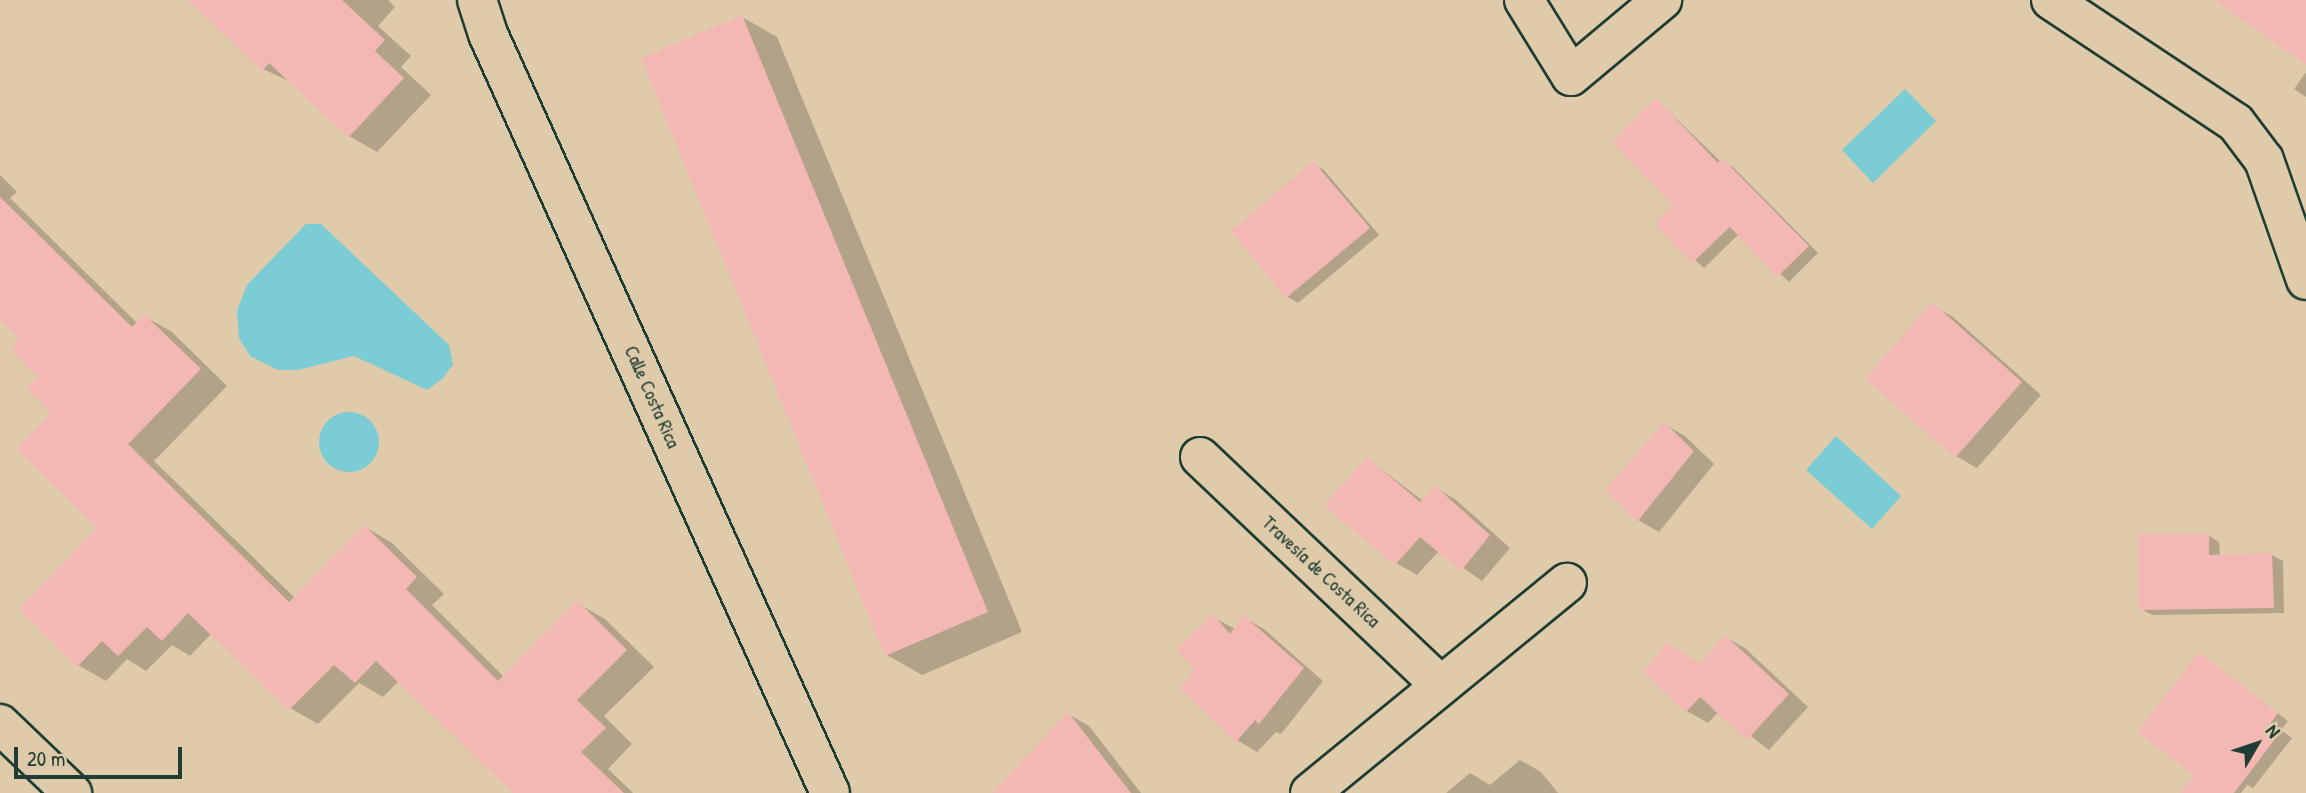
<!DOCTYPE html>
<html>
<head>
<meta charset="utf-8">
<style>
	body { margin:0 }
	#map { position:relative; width:2306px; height:793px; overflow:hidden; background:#dfcba9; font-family:"Patrick Hand",sans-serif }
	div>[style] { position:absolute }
	.water>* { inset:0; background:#7bccd5 }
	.round { border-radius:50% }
	.shadow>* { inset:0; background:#0003 }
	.building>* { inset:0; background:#f3b8b4 }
	.roads { filter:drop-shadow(2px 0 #1f3d34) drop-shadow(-2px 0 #1f3d34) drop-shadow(0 2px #1f3d34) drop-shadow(0 -2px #1f3d34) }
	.street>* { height:38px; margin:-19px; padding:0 19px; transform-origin:19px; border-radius:19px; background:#dfcba9 }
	span { translate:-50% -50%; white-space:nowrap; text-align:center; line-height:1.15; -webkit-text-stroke:5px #dfcba9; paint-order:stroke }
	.street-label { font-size:19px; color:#1f3d34 }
	.north { position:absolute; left:2222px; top:709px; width:70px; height:70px; -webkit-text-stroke:5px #dfcba9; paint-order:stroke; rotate:51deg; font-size:19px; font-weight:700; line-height:28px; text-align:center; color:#1f3d34 }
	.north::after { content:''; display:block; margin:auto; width:24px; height:32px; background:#1f3d34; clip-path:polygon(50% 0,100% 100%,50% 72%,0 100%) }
	.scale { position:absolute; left:14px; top:747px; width:168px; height:32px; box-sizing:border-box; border:4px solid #1f3d34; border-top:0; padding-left:9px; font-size:21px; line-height:24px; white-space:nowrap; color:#1f3d34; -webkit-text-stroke:5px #dfcba9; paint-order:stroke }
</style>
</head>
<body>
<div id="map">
	<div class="water">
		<div style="clip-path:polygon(1905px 89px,1936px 121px,1873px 183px,1842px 150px)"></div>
		<div style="clip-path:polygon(306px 224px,321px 224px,449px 345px,453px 365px,442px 379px,427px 390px,354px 356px,298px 370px,278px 370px,250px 356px,239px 338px,237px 311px,247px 285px)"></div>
		<div class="round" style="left:319px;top:412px;width:60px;height:60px"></div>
		<div style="clip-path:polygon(1836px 436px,1901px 496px,1872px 529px,1806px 470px)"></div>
	</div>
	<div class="shadow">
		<div style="clip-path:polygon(227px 0,388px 0,395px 7px,378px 26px,411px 56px,401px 67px,431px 95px,377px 152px,349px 136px,293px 83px,263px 69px)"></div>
		<div style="clip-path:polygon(742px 17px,777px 37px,1022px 632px,922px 675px,887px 655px)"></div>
		<div style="clip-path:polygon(2306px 72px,2306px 97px,2294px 89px)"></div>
		<div style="clip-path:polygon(1657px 100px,1721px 162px,1733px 167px,1818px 253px,1789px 282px,1739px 234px,1704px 268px,1656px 224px,1675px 205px)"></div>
		<div style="clip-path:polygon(1313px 164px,1324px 170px,1379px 235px,1298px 303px,1288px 297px,1233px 231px)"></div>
		<div style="clip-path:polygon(0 175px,17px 192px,10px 198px,137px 323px,144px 316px,172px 332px,227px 386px,154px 461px,295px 598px,365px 527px,392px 543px,444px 594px,432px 605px,504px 677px,577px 603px,605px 619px,654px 667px,604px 716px,632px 744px,608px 769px,633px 793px,516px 793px,399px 681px,383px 697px,359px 683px,318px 724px,290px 708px,212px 633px,190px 656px,172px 645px,146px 671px,127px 659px,106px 681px,78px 665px,99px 528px,41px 377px,21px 337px,0 317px)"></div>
		<div style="clip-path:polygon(1932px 305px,1953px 317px,2041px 395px,1977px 468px,1956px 456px)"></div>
		<div style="clip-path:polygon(1664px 424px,1685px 436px,1714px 464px,1659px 532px,1638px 520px)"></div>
		<div style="clip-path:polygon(1368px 459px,1423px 501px,1434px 487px,1455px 499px,1510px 548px,1482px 581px,1439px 551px,1417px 575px,1396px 563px)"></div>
		<div style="clip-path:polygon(2208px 535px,2219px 542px,2220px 556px,2272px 555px,2283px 561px,2284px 613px,2152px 615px,2141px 609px)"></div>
		<div style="clip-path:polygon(1213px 617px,1235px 629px,1243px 617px,1264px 629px,1323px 681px,1281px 734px,1276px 732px,1257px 752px,1237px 740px,1198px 668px)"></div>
		<div style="clip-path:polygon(1726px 637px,1746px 649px,1808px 707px,1769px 750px,1719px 711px,1708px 723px,1687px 711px,1668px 644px,1701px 665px)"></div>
		<div style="clip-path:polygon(2210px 661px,2288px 721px,2281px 730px,2292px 738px,2253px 788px,2247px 785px,2241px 793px,2220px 793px)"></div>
		<div style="clip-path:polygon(1068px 714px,1089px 726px,1141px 793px,994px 793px)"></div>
		<div style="clip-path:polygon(1520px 760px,1541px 772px,1558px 793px,1446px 793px,1470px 773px,1490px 785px)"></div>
	</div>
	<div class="building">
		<div style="clip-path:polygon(188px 0,342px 0,385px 40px,375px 51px,404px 78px,348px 138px,269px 63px,262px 71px)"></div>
		<div style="clip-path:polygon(2214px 0,2306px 0,2306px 65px)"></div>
		<div style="clip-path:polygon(742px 15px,988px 612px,885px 656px,641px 58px)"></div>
		<div style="clip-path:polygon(1656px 98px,1718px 163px,1722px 158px,1809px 246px,1777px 277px,1730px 227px,1692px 263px,1654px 224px,1673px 205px,1612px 142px)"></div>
		<div style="clip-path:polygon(1313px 161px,1370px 228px,1286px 298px,1231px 231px)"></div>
		<div style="clip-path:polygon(0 197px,132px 327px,144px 314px,201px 369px,128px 444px,289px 602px,364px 525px,417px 577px,406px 589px,498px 681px,577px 600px,627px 650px,577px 700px,606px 728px,581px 752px,624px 793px,513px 793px,376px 661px,355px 683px,334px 665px,289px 710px,188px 613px,162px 641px,147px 627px,118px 656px,102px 641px,77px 667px,19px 609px,97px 528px,16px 449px,51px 413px,27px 389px,38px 377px,12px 351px,18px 337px,0 320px)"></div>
		<div style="clip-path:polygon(1932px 302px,2022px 382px,1955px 458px,1865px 379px)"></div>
		<div style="clip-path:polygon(1664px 422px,1694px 451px,1637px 522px,1605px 490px)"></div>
		<div style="clip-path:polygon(1367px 457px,1420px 502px,1434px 485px,1490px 535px,1461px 571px,1420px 537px,1395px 565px,1324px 506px)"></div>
		<div style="clip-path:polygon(2138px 534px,2209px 534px,2209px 555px,2272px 553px,2274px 608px,2139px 610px)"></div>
		<div style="clip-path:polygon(1213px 614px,1230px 634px,1243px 615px,1304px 668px,1259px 724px,1255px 720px,1236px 742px,1180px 688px,1195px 669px,1176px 650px)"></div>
		<div style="clip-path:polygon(1725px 635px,1789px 694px,1747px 740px,1700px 697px,1686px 712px,1643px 672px,1667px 642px,1700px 664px)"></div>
		<div style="clip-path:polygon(2199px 652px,2278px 713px,2271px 723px,2282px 730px,2234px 793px,2181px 793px,2194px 775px,2137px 732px)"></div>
		<div style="clip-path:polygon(1068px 712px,1131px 793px,992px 793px)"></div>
	</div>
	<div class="roads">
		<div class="street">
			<div style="left:477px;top:0;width:36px;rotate:72deg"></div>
			<div style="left:488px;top:34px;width:832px;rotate:65.74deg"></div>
			<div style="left:1524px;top:0;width:89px;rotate:58.3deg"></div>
			<div style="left:1571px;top:76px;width:119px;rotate:-39.9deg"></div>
			<div style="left:2051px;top:0;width:222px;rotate:33.6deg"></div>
			<div style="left:2236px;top:123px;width:46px;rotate:52.9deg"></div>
			<div style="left:2264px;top:160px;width:127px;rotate:70.7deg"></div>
			<div style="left:1200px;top:457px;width:332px;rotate:43.5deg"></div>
			<div style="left:0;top:724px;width:100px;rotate:43.8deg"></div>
			<div style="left:1310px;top:793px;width:332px;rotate:-39.3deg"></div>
		</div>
	</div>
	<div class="street-label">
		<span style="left:652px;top:397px;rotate:66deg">Calle Costa Rica</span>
		<span style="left:1321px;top:572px;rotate:43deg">Travesía de Costa Rica</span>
	</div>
	<div class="north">N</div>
	<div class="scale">20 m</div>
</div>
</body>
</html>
